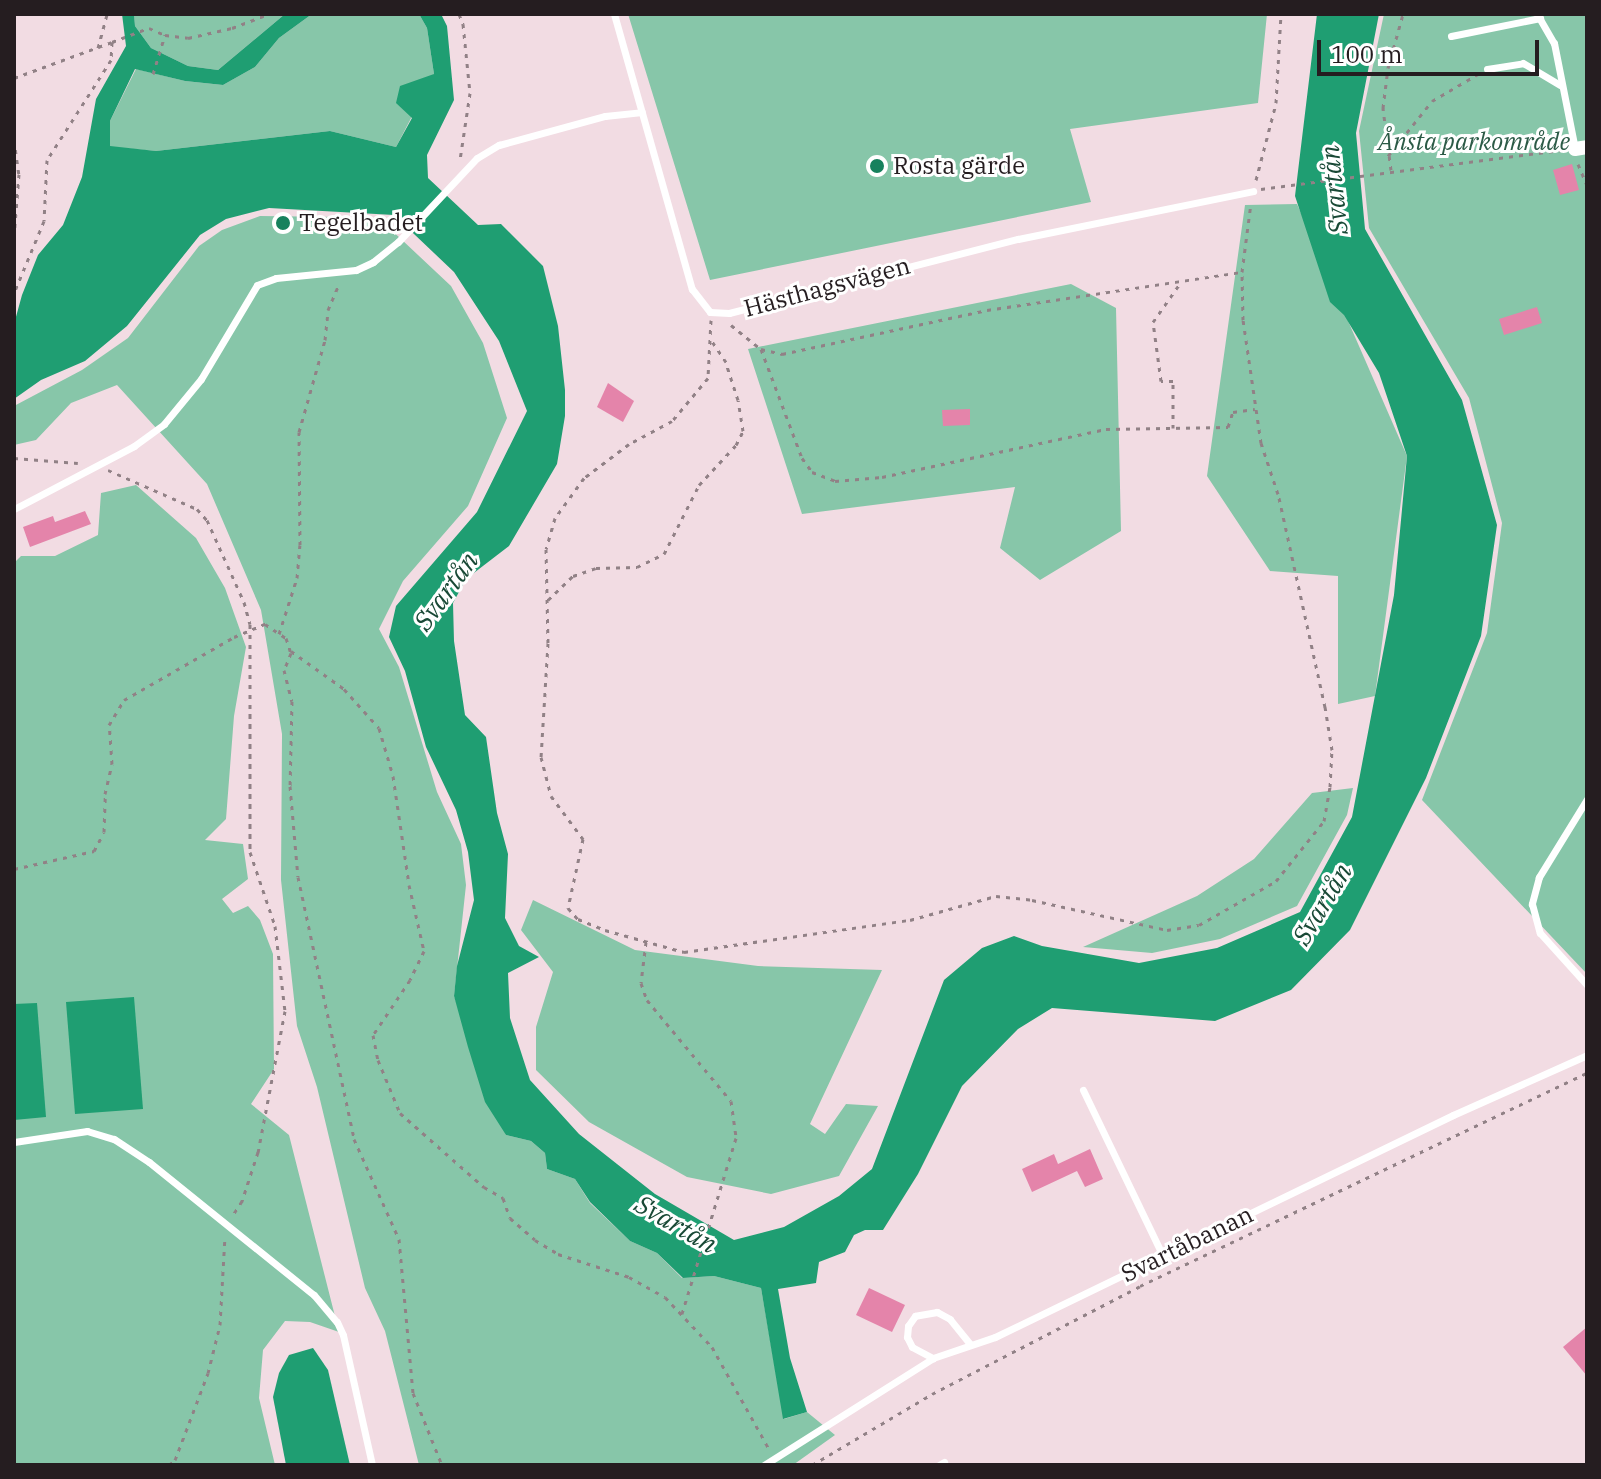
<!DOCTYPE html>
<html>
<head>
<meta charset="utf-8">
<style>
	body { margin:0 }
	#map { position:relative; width:1601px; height:1479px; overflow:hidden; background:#f2dce3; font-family:"IBM Plex Serif",serif }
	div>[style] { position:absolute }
	.green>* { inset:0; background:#87c6a9 }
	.water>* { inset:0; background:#1f9e72 }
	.building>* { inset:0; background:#e484aa }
	.path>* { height:3px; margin-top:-1.5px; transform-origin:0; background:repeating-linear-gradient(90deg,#918186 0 4px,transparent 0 10px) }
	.lane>* { height:7px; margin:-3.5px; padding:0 3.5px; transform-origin:3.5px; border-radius:3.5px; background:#fff }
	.street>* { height:14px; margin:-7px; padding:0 7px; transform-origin:7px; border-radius:7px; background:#fff }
	.dots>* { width:22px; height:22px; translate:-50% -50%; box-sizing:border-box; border:4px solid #fff; border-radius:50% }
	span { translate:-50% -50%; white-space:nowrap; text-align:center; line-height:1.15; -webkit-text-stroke:6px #fff; paint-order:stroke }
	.park-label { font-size:24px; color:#2b5a46; font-style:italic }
	.poi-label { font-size:24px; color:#251d20 }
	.left { translate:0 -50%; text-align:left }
	.street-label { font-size:24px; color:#251d20 }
	.water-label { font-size:26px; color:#194936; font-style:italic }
	.frame { position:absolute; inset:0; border:16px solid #251d20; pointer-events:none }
	.scale { position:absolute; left:1317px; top:40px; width:222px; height:36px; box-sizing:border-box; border:4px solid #251d20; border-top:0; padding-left:10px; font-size:24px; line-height:28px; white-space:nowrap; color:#251d20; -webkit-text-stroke:6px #fff; paint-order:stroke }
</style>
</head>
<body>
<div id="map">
	<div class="green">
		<div style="clip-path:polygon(134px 14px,285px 14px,218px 70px,188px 66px,151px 48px,135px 26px)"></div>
		<div style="clip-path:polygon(312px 14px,419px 14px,427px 28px,434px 74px,396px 147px,330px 131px,156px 151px,110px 147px,110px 121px,136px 69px,185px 81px,223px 85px,255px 67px,279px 38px)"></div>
		<div style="clip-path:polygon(628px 14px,1267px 14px,1258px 103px,1070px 129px,1091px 202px,710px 280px)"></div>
		<div style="clip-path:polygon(1384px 14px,1587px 14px,1587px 974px,1422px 800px,1487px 633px,1502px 523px,1469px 398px,1369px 228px,1359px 131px)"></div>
		<div style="clip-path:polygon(1297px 204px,1407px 456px,1375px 696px,1338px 704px,1338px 576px,1270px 571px,1207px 476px,1245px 205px)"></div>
		<div style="clip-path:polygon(260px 216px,339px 217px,385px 224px,451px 286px,483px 343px,507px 418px,468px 506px,403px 581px,379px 629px,399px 667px,437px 792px,461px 844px,466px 885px,454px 996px,506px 1135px,531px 1141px,545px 1153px,547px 1169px,575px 1179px,590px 1203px,630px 1241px,657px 1253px,682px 1278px,714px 1276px,761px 1288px,784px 1419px,807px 1412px,835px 1435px,793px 1465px,419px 1465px,385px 1331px,365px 1288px,317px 1087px,297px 1026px,281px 880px,282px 734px,261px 610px,207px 484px,117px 385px,71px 403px,36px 440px,14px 445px,14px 406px,82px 370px,128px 338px,199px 246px,222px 230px)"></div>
		<div style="clip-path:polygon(1071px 284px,1116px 308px,1121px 531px,1040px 580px,1000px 548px,1015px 487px,802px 514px,748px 349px)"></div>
		<div style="clip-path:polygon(136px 485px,196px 538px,225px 588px,246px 647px,234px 716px,226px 819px,205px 840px,243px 844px,248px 879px,222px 899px,233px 913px,248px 906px,260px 920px,273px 954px,274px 1069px,251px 1104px,289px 1135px,339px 1332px,310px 1322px,285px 1321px,263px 1350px,259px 1398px,275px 1465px,14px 1465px,14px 563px,21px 556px,55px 556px,98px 535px,101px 493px)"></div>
		<div style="clip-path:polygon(1353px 788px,1347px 815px,1297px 906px,1220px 939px,1152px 953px,1083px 947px,1197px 896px,1254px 859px,1312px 793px)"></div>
		<div style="clip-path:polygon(533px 900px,635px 950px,758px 966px,882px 970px,810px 1124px,825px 1134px,846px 1104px,878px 1106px,839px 1176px,771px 1194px,687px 1177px,589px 1122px,536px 1070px,536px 1027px,553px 972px,521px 930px)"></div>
	</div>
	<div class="water">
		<div style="clip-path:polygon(122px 14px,134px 14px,135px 26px,151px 48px,188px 66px,218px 70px,285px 14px,312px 14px,279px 38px,255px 67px,223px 85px,185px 81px,135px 69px,110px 121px,110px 146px,156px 151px,330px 131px,396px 147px,412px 118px,396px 103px,400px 86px,434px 74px,427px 28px,419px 14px,441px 14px,447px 26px,454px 100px,427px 155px,428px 178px,478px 225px,501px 224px,543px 266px,558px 326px,565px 390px,565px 416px,557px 464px,509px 546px,466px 579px,453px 603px,454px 641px,465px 715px,486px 737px,497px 813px,508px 854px,505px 918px,519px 946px,539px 957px,508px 973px,510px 1018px,530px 1080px,579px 1134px,655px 1194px,734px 1240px,784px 1227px,839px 1196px,872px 1169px,944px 980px,982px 948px,1014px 936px,1042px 946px,1139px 963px,1217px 948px,1300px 912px,1352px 817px,1394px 595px,1407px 456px,1379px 373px,1344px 315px,1330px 302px,1295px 196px,1317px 14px,1379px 14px,1356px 133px,1365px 229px,1462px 400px,1497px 525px,1481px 636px,1426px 778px,1350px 930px,1291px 990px,1215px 1021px,1052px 1008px,1018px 1029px,962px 1086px,918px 1174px,883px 1230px,865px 1230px,854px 1235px,845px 1252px,819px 1262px,816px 1283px,778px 1289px,790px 1358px,807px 1412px,783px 1419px,761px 1288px,714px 1276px,683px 1278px,657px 1253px,630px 1241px,590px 1202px,575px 1179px,547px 1169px,545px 1153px,531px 1141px,506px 1135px,485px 1102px,468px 1047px,454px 996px,457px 966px,474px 900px,468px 852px,456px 810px,426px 747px,405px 671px,389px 637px,396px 606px,477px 512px,527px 411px,499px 341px,454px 272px,394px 215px,269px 208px,226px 219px,200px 235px,127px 326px,85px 361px,41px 380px,14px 399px,14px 324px,22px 295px,38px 255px,63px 225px,82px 177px,96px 99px,126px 46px)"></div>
		<div style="clip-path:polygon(134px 997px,143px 1109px,75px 1114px,66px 1002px)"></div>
		<div style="clip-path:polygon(37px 1003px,46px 1117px,14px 1120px,14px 1004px)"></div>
		<div style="clip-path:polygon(313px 1348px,328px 1370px,350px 1465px,286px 1465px,273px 1397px,279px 1373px,289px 1355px)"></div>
	</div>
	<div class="building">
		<div style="clip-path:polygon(1572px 164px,1579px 190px,1560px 195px,1553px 170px)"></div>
		<div style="clip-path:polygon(1537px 307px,1542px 323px,1504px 335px,1499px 319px)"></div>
		<div style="clip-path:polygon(608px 383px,634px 401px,623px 422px,597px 407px)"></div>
		<div style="clip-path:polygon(970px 409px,970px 425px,943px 426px,942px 410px)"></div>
		<div style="clip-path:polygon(85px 511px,91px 524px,30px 547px,23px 527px,53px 516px,55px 522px)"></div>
		<div style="clip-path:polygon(1090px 1149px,1103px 1179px,1085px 1187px,1077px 1171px,1032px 1192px,1022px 1169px,1054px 1154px,1058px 1164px)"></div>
		<div style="clip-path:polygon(869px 1288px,905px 1305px,892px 1332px,856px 1315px)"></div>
		<div style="clip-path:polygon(1587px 1327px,1587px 1376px,1563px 1347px)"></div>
	</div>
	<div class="path">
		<div style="left:459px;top:14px;width:11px;rotate:68deg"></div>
		<div style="left:463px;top:24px;width:69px;rotate:84.2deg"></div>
		<div style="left:470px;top:93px;width:68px;rotate:98.5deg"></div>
		<div style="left:112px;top:42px;width:40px;rotate:-21deg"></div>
		<div style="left:149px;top:28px;width:17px;rotate:24deg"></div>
		<div style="left:165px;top:35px;width:23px;rotate:7deg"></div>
		<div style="left:188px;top:38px;width:45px;rotate:-12.8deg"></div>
		<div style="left:232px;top:28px;width:40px;rotate:-21deg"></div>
		<div style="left:98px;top:48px;width:35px;rotate:-75deg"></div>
		<div style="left:153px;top:74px;width:41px;rotate:-72.9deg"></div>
		<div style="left:14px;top:78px;width:104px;rotate:-20.2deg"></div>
		<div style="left:112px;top:42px;width:18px;rotate:93deg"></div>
		<div style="left:111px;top:60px;width:119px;rotate:122.6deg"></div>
		<div style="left:47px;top:160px;width:61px;rotate:92.8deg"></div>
		<div style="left:44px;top:221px;width:78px;rotate:112.6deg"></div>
		<div style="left:14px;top:140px;width:34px;rotate:82deg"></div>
		<div style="left:19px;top:174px;width:64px;rotate:94.5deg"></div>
		<div style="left:1388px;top:156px;width:70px;rotate:-51.3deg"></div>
		<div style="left:1432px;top:101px;width:53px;rotate:-30.4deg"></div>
		<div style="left:1578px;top:164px;width:23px;rotate:67deg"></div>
		<div style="left:1391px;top:170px;width:63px;rotate:-97.4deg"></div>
		<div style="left:1383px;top:108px;width:40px;rotate:-82.9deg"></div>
		<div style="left:1388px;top:68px;width:56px;rotate:-74.5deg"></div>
		<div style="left:1256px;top:180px;width:80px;rotate:-75.4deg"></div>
		<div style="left:1276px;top:103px;width:89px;rotate:-86.8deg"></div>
		<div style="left:1261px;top:189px;width:305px;rotate:-7.4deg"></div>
		<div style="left:711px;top:320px;width:58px;rotate:93deg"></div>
		<div style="left:708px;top:378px;width:56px;rotate:129.9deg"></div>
		<div style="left:672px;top:421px;width:49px;rotate:151.9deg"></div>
		<div style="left:629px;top:444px;width:56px;rotate:142.9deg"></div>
		<div style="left:584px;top:478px;width:49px;rotate:125.9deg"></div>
		<div style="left:555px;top:518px;width:32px;rotate:106deg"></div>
		<div style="left:546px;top:549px;width:94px;rotate:88.8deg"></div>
		<div style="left:548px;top:643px;width:114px;rotate:93.5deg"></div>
		<div style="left:541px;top:757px;width:40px;rotate:75.6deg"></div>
		<div style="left:551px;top:796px;width:54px;rotate:53.3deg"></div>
		<div style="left:583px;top:839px;width:71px;rotate:102.3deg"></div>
		<div style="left:568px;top:908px;width:15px;rotate:48deg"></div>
		<div style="left:578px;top:919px;width:29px;rotate:22deg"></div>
		<div style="left:605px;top:930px;width:82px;rotate:15.6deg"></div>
		<div style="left:684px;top:952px;width:228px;rotate:-8.1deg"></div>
		<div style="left:910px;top:920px;width:89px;rotate:-15.6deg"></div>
		<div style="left:996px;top:896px;width:36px;rotate:6deg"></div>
		<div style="left:1032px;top:900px;width:138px;rotate:12.5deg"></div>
		<div style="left:1167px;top:930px;width:32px;rotate:-9deg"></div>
		<div style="left:1199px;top:925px;width:89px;rotate:-29.7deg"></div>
		<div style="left:1276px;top:881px;width:77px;rotate:-51.3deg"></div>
		<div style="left:1324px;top:821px;width:35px;rotate:-80deg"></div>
		<div style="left:1330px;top:787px;width:37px;rotate:-87deg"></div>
		<div style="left:1332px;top:750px;width:44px;rotate:-99.2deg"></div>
		<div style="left:1325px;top:707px;width:218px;rotate:-102.4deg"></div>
		<div style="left:1278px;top:494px;width:54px;rotate:-108.4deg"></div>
		<div style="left:1261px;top:443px;width:124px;rotate:-98.3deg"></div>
		<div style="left:1243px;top:320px;width:48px;rotate:-91.2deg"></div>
		<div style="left:1242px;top:272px;width:70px;rotate:-82.6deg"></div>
		<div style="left:731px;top:325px;width:38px;rotate:39deg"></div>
		<div style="left:761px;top:349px;width:22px;rotate:13deg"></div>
		<div style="left:782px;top:354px;width:210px;rotate:-12.1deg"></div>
		<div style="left:987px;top:310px;width:258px;rotate:-8.5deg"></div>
		<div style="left:761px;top:349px;width:116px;rotate:69.4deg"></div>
		<div style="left:802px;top:458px;width:17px;rotate:54deg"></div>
		<div style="left:812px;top:472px;width:25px;rotate:21deg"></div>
		<div style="left:835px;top:481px;width:47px;rotate:-4.9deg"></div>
		<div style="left:882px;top:477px;width:229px;rotate:-12.1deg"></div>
		<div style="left:1106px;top:429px;width:122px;rotate:-0.9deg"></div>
		<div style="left:1228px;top:427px;width:16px;rotate:-72deg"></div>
		<div style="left:1233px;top:412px;width:22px;rotate:-8deg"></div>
		<div style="left:1173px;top:428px;width:47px;rotate:-90deg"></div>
		<div style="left:1173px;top:381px;width:12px;rotate:180deg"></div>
		<div style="left:1161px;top:381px;width:60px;rotate:-97.7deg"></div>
		<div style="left:1153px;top:322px;width:49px;rotate:-55deg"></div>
		<div style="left:14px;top:458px;width:64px;rotate:4.5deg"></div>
		<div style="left:108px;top:470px;width:97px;rotate:23.7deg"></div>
		<div style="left:197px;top:509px;width:15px;rotate:48deg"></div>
		<div style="left:207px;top:520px;width:90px;rotate:65.7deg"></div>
		<div style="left:244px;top:602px;width:23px;rotate:75deg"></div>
		<div style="left:250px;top:624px;width:228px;rotate:90deg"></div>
		<div style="left:250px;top:852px;width:78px;rotate:71.3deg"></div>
		<div style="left:275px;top:926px;width:86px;rotate:83.3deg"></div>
		<div style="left:285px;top:1011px;width:144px;rotate:100.8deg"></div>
		<div style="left:258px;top:1152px;width:52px;rotate:108.1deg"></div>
		<div style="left:242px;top:1201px;width:17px;rotate:123deg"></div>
		<div style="left:548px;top:600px;width:35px;rotate:-44deg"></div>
		<div style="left:573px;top:576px;width:24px;rotate:-19deg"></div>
		<div style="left:596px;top:568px;width:41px;rotate:-1.4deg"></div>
		<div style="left:637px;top:567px;width:30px;rotate:-26deg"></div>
		<div style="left:664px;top:554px;width:77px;rotate:-63.1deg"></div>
		<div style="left:699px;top:485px;width:54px;rotate:-47.2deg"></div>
		<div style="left:736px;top:445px;width:16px;rotate:-63deg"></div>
		<div style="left:743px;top:431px;width:31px;rotate:-99deg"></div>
		<div style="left:738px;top:400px;width:40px;rotate:-108deg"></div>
		<div style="left:726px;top:362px;width:27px;rotate:-124deg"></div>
		<div style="left:279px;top:634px;width:59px;rotate:-72.2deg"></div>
		<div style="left:297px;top:578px;width:33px;rotate:-85deg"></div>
		<div style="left:300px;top:545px;width:113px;rotate:-90.5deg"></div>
		<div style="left:299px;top:432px;width:96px;rotate:-74.2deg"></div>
		<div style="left:325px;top:340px;width:30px;rotate:-84deg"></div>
		<div style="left:328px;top:310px;width:28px;rotate:-67deg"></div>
		<div style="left:291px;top:651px;width:65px;rotate:35.6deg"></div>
		<div style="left:344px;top:689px;width:52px;rotate:48.1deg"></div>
		<div style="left:379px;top:728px;width:50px;rotate:73.7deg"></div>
		<div style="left:393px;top:776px;width:110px;rotate:81.6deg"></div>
		<div style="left:409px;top:885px;width:68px;rotate:77.2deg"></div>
		<div style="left:424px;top:951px;width:32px;rotate:116deg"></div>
		<div style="left:410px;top:980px;width:66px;rotate:123.9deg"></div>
		<div style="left:373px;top:1035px;width:25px;rotate:79deg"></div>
		<div style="left:378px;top:1060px;width:57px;rotate:67.5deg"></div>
		<div style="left:400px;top:1113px;width:112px;rotate:41.4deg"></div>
		<div style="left:484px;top:1187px;width:22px;rotate:30deg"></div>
		<div style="left:503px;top:1198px;width:21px;rotate:71deg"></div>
		<div style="left:510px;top:1218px;width:33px;rotate:41deg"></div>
		<div style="left:535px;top:1240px;width:27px;rotate:31deg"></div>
		<div style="left:558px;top:1254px;width:75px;rotate:17.9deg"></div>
		<div style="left:629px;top:1277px;width:41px;rotate:29.1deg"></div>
		<div style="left:665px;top:1297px;width:69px;rotate:46.8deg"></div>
		<div style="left:712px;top:1347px;width:117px;rotate:60.8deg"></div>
		<div style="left:14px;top:869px;width:82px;rotate:-12.7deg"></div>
		<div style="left:94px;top:851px;width:21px;rotate:-62deg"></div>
		<div style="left:104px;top:832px;width:38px;rotate:-88deg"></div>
		<div style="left:105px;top:794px;width:31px;rotate:-77deg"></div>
		<div style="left:112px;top:764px;width:39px;rotate:-94deg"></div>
		<div style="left:109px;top:725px;width:29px;rotate:-59deg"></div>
		<div style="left:124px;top:700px;width:127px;rotate:-29.8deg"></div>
		<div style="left:234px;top:637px;width:34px;rotate:-23deg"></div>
		<div style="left:265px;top:624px;width:25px;rotate:34deg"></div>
		<div style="left:286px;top:638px;width:16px;rotate:72deg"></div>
		<div style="left:291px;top:653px;width:18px;rotate:112deg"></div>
		<div style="left:284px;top:670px;width:32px;rotate:76deg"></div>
		<div style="left:292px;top:701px;width:85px;rotate:91.3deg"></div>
		<div style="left:290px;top:786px;width:91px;rotate:85deg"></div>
		<div style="left:298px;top:877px;width:268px;rotate:77.9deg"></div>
		<div style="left:354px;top:1139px;width:110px;rotate:65.8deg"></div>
		<div style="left:399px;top:1239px;width:155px;rotate:84.8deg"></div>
		<div style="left:413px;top:1393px;width:78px;rotate:68.1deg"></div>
		<div style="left:646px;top:942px;width:41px;rotate:97deg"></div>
		<div style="left:641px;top:983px;width:18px;rotate:71deg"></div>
		<div style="left:647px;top:1000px;width:131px;rotate:50.3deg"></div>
		<div style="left:731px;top:1101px;width:37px;rotate:82deg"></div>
		<div style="left:736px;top:1138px;width:184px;rotate:107.1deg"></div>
		<div style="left:169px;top:1465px;width:8px;rotate:-40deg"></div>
		<div style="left:175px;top:1460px;width:93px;rotate:-69.2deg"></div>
		<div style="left:208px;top:1373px;width:49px;rotate:-76deg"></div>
		<div style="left:220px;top:1325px;width:89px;rotate:-86.8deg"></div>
		<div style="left:812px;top:1465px;width:139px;rotate:-30.6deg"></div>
		<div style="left:932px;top:1394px;width:234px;rotate:-27.4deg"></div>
		<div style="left:1140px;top:1286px;width:495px;rotate:-25.5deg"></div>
	</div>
	<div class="lane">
		<div style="left:614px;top:14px;width:286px;rotate:74.2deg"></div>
		<div style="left:692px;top:289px;width:29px;rotate:52deg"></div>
		<div style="left:710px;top:312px;width:19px;rotate:3deg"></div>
		<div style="left:729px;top:313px;width:298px;rotate:-14.4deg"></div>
		<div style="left:1018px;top:239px;width:240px;rotate:-11.5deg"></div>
		<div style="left:1537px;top:14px;width:34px;rotate:60deg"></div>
		<div style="left:1554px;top:43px;width:108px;rotate:78.8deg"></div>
		<div style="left:1451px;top:36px;width:91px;rotate:-11.4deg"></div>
		<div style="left:1487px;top:69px;width:36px;rotate:-9deg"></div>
		<div style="left:1523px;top:63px;width:43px;rotate:30.7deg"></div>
		<div style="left:14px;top:509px;width:136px;rotate:-27.7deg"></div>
		<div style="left:134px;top:446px;width:37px;rotate:-36deg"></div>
		<div style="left:164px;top:424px;width:58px;rotate:-50.6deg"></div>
		<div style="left:201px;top:379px;width:109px;rotate:-59.2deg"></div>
		<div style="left:257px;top:285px;width:20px;rotate:-20deg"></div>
		<div style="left:276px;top:278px;width:80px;rotate:-5.7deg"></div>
		<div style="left:356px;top:270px;width:19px;rotate:-25deg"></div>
		<div style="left:373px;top:262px;width:32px;rotate:-39deg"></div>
		<div style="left:398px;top:242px;width:115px;rotate:-46.8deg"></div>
		<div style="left:477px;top:158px;width:26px;rotate:-31deg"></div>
		<div style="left:499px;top:145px;width:110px;rotate:-15.3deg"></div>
		<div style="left:605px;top:116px;width:37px;rotate:-6deg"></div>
		<div style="left:1587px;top:799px;width:92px;rotate:121.6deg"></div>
		<div style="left:1539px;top:877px;width:28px;rotate:105deg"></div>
		<div style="left:1532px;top:904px;width:30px;rotate:75deg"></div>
		<div style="left:1540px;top:933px;width:70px;rotate:47.9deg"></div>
		<div style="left:1083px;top:1090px;width:184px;rotate:64.3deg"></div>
		<div style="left:14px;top:1142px;width:74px;rotate:-8.6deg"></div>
		<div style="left:87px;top:1131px;width:28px;rotate:17deg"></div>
		<div style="left:114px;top:1139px;width:42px;rotate:33.3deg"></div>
		<div style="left:149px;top:1162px;width:212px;rotate:38.9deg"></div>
		<div style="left:314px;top:1295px;width:35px;rotate:50deg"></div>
		<div style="left:337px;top:1322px;width:14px;rotate:65deg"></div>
		<div style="left:343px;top:1335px;width:133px;rotate:77.4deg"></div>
		<div style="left:970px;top:1344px;width:32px;rotate:-129deg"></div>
		<div style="left:950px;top:1319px;width:15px;rotate:-152deg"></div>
		<div style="left:937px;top:1312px;width:22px;rotate:170deg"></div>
		<div style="left:915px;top:1316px;width:12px;rotate:125deg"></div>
		<div style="left:908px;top:1326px;width:11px;rotate:95deg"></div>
		<div style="left:907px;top:1337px;width:11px;rotate:63deg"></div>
		<div style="left:912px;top:1347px;width:24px;rotate:28deg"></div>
		<div style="left:933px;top:1358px;width:65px;rotate:-18.7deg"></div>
		<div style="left:995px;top:1337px;width:509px;rotate:-25.86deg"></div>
		<div style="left:1453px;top:1115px;width:147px;rotate:-24.1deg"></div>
		<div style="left:764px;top:1465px;width:200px;rotate:-32.3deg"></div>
		<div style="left:939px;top:1465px;width:6px;rotate:-31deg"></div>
	</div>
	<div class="street">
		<div style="left:1575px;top:149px;width:12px;rotate:-9deg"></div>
	</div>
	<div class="dots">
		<div style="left:877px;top:166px;background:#17815d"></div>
		<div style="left:283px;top:223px;background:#17815d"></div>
	</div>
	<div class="park-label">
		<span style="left:1474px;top:142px">Ånsta parkområde</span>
	</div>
	<div class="poi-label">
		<span class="left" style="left:893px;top:166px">Rosta gärde</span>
		<span class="left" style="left:299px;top:223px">Tegelbadet</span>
	</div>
	<div class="street-label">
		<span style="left:827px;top:287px;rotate:-15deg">Hästhagsvägen</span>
		<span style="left:1187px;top:1244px;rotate:-26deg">Svartåbanan</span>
	</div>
	<div class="water-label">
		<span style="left:1334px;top:190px;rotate:-96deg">Svartån</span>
		<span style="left:446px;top:591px;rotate:-54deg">Svartån</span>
		<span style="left:1322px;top:904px;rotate:-59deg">Svartån</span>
		<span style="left:676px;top:1224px;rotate:30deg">Svartån</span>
	</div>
	<div class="frame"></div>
	<div class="scale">100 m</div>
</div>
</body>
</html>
